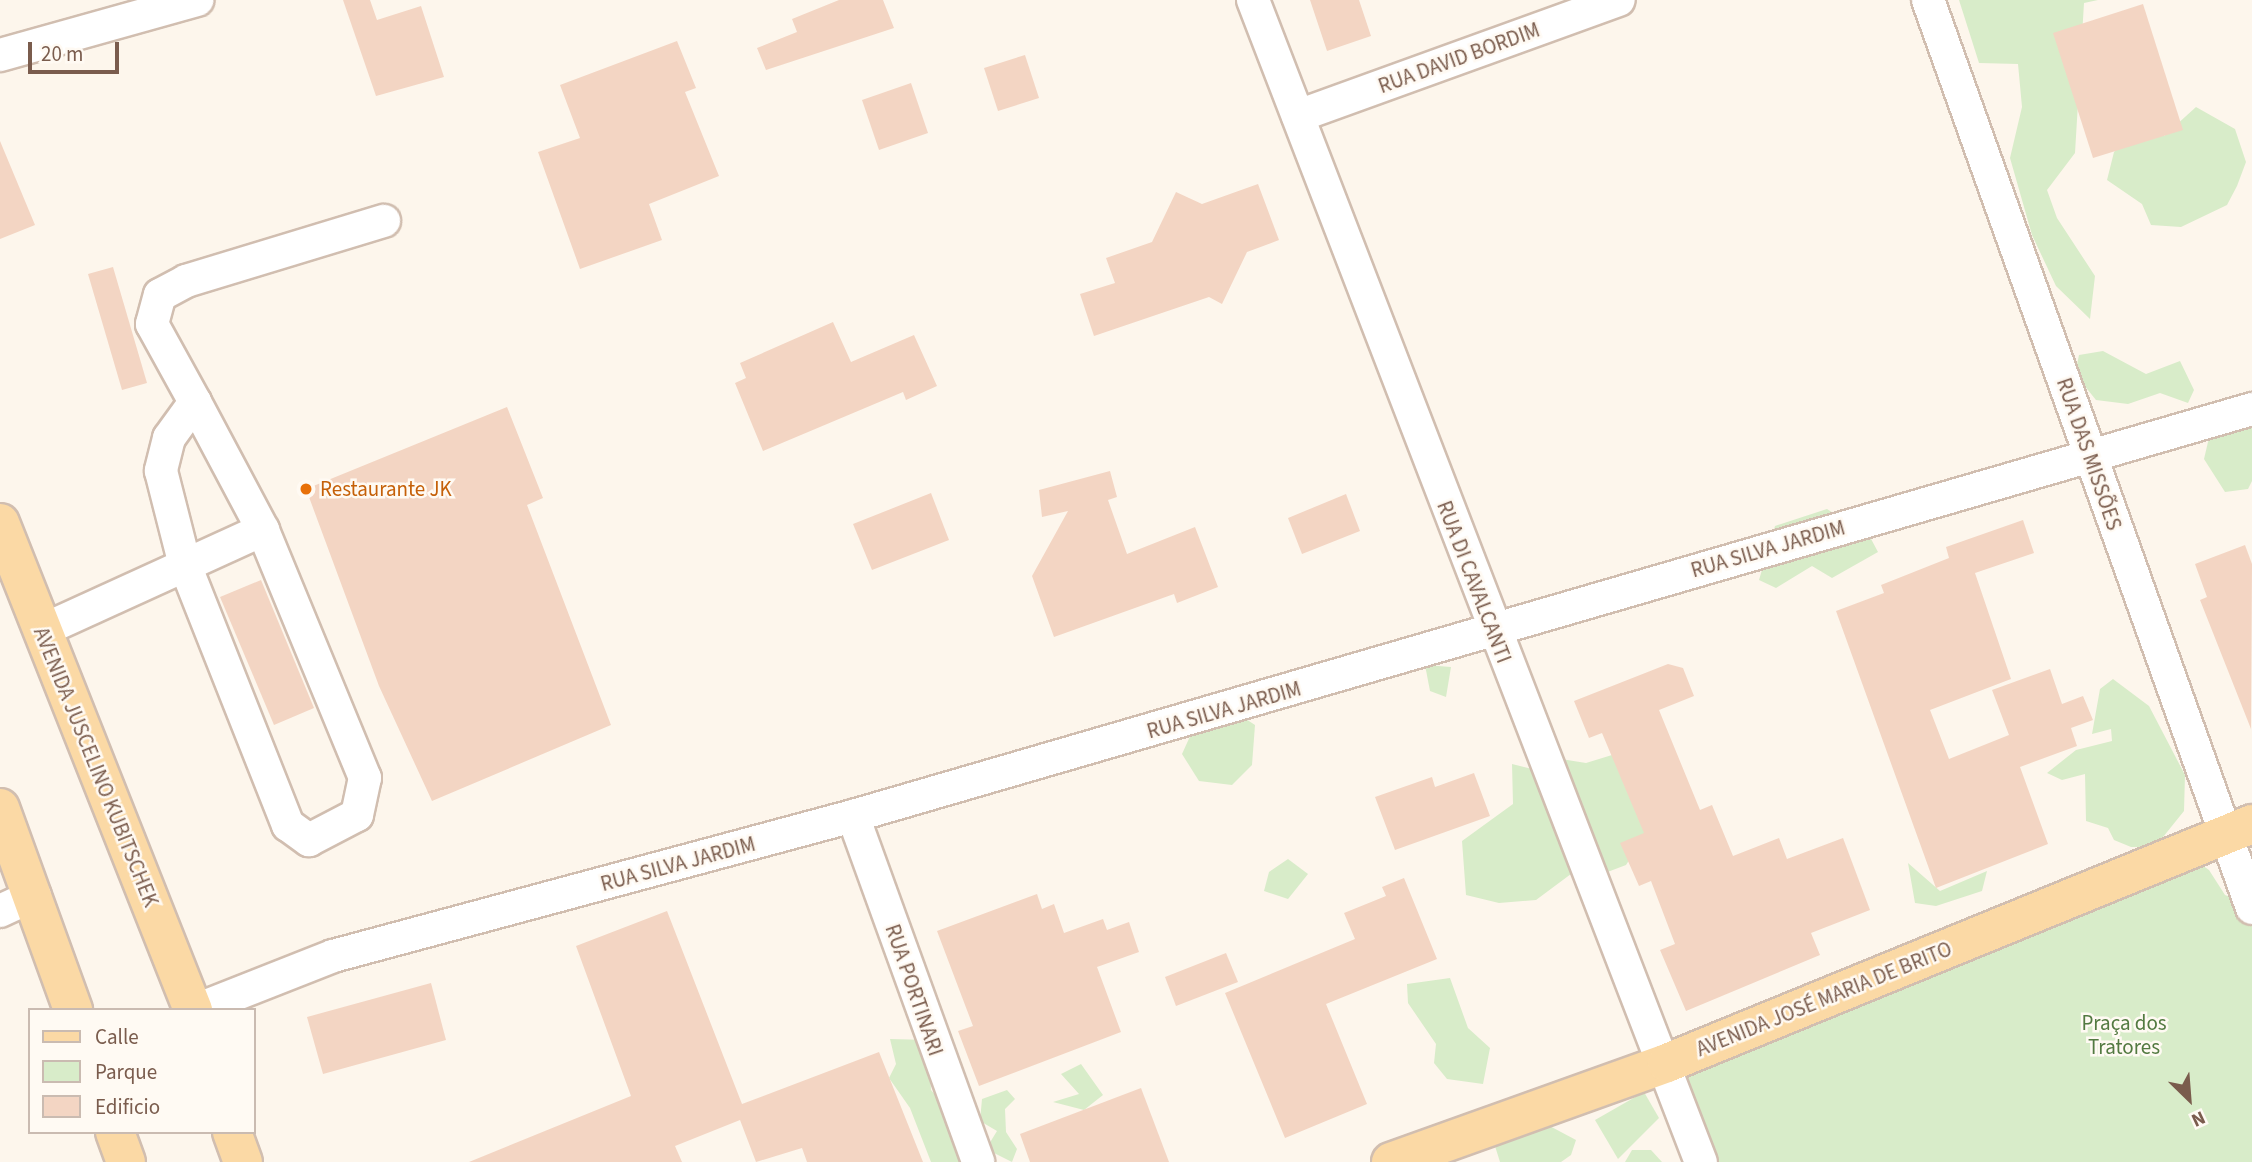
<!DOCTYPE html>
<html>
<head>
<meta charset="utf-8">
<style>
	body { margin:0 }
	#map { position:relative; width:2252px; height:1162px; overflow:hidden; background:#fdf6ec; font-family:"Source Sans 3",sans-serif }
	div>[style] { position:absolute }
	.green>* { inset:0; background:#d8ecc9 }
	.building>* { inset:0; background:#f3d5c3 }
	.roads { filter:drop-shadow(2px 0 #d1beb0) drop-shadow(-2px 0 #d1beb0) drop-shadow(0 2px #d1beb0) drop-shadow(0 -2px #d1beb0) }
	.minor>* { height:32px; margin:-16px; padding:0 16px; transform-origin:16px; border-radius:16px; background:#fff }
	.major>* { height:38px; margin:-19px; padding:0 19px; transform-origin:19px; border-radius:19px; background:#fbd9a5 }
	.dots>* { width:19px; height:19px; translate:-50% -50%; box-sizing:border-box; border:4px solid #fffaf3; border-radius:50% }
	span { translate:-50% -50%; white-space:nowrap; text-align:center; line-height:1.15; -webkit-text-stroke:5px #fffaf3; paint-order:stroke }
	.street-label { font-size:21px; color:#7a5c4d }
	.food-label { font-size:21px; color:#c56008 }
	.left { translate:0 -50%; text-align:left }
	.park-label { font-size:21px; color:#537a41 }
	.legend { position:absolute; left:28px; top:1008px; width:228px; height:126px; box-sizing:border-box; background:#fffaf3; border:2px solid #cabbb1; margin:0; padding:9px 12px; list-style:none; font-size:21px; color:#7a5c4d }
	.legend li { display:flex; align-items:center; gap:14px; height:35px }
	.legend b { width:35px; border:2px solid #cabbb1 }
	.north { position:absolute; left:2154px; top:1064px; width:70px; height:70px; -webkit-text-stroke:5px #fffaf3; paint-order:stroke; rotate:155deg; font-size:19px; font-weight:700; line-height:28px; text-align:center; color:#7a5c4d }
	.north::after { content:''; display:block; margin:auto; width:24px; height:32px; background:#7a5c4d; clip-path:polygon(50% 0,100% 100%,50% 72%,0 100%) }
	.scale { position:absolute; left:28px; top:42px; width:91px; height:32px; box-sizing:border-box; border:4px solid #7a5c4d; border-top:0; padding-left:9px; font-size:21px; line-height:24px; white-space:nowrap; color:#7a5c4d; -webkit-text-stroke:5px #fffaf3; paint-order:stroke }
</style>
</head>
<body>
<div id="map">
	<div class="green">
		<div style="clip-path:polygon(1959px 0,2098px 0,2084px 3px,2075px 153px,2047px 190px,2057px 218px,2095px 276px,2090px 319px,2056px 286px,2032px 235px,2010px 158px,2022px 107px,2018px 64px,1979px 63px)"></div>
		<div style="clip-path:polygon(2196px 107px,2235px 129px,2246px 162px,2237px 186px,2227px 205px,2181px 227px,2151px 225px,2142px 204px,2107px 180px,2114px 152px,2132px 134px,2164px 136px)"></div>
		<div style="clip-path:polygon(2103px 351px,2146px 374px,2180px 361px,2194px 390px,2188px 403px,2160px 393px,2128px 404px,2096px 400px,2075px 374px,2079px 355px)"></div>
		<div style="clip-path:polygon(2252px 418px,2252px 481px,2248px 489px,2225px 492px,2204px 459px,2208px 442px,2214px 430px)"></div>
		<div style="clip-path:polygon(1827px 509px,1870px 537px,1878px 552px,1832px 578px,1812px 566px,1776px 588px,1759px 580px,1775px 526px)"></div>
		<div style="clip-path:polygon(1425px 665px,1451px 667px,1446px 697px,1430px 691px)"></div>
		<div style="clip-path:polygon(2113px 679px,2149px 706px,2185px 775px,2184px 811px,2155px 847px,2131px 847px,2114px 840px,2108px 828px,2086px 821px,2085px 774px,2062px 780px,2047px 773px,2076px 750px,2112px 741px,2111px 729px,2092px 734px,2100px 689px)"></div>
		<div style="clip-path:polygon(1235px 712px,1255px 725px,1252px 765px,1232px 785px,1199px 781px,1182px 754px,1192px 732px)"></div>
		<div style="clip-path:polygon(1612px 755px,1652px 825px,1626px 865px,1597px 876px,1575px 871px,1536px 900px,1499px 903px,1466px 895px,1462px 841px,1513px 804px,1512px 764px,1556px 775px,1561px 759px,1586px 763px)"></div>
		<div style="clip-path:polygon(2176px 847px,2209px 870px,2225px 895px,2252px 905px,2252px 1162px,1708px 1162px,1671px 1062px,2113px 904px,2134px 859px)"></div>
		<div style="clip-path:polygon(1288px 859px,1308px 874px,1288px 899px,1264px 891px,1269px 872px)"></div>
		<div style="clip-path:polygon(1908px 863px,1940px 891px,1987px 871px,1982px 891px,1936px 906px,1915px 903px)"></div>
		<div style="clip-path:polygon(1450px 978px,1468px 1028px,1490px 1048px,1483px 1084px,1447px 1079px,1434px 1063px,1436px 1044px,1408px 1003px,1407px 984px)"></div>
		<div style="clip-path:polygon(890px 1039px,929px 1040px,931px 1090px,949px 1111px,949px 1133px,961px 1162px,931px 1162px,910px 1108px,889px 1078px,896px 1064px)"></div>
		<div style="clip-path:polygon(1081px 1064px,1103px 1095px,1084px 1110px,1053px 1102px,1079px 1094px,1061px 1074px)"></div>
		<div style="clip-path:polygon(1007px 1090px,1015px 1099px,1005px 1109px,1006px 1132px,1017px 1149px,1012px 1162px,986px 1149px,997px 1131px,980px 1121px,982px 1099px)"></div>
		<div style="clip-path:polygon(1644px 1092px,1659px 1118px,1618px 1159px,1595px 1120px)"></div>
		<div style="clip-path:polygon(1544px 1123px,1576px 1140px,1571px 1155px,1561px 1162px,1500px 1162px,1495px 1146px,1512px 1131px)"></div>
		<div style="clip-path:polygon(1632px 1150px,1651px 1150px,1662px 1162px,1625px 1162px)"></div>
	</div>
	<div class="building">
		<div style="clip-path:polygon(343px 0,370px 0,377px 20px,421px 6px,444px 77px,376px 96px)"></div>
		<div style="clip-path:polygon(839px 0,883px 0,894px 28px,766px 70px,757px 48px,797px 32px,792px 19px)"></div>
		<div style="clip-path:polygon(1310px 0,1359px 0,1371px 36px,1327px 51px)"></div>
		<div style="clip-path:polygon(2143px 4px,2183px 130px,2093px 158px,2053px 33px)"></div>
		<div style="clip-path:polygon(677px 41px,696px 88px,685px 92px,719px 176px,649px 204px,662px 240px,580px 269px,538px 152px,580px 138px,560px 85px)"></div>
		<div style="clip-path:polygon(1025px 55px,1039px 98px,998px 111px,984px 68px)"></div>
		<div style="clip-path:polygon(911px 83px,928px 133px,879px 150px,862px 100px)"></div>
		<div style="clip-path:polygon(0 141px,35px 225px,0 239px)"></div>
		<div style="clip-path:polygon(1258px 184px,1279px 240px,1247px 252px,1222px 304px,1209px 297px,1094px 336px,1080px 294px,1115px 283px,1106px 258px,1152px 242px,1176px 192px,1202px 204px)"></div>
		<div style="clip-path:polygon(113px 267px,147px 383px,122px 390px,88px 274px)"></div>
		<div style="clip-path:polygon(833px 322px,851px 362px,914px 335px,937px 386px,906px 400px,903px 392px,763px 451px,735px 383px,746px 378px,740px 363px)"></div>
		<div style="clip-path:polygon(507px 407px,543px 498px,527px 505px,611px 725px,432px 801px,379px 686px,306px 489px)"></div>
		<div style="clip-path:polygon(1110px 471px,1117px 497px,1108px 500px,1127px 554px,1195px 527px,1218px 587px,1177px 603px,1174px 594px,1054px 637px,1032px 576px,1068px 511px,1042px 517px,1039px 490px)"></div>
		<div style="clip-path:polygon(931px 493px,949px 540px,872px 570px,853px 524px)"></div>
		<div style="clip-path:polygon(1346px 494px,1360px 531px,1302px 554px,1288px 518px)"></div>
		<div style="clip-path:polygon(2023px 520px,2034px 553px,1975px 573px,2011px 679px,1930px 710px,1949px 759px,2009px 735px,1992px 690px,2050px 669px,2062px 704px,2083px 696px,2093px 720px,2071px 728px,2077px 746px,2020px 767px,2048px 844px,1936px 888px,1836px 611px,1884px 593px,1881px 585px,1949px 558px,1946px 547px)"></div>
		<div style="clip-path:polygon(2245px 545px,2252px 564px,2251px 729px,2200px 600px,2207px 597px,2195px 564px)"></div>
		<div style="clip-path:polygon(261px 580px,314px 708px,274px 725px,220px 597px)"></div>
		<div style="clip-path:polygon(1668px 664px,1683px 668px,1694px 696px,1659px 710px,1700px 810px,1712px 805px,1733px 856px,1779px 838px,1787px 859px,1843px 838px,1870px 910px,1811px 933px,1820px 955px,1686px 1011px,1660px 950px,1675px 944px,1651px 881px,1639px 886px,1620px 843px,1644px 833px,1602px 733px,1589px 738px,1574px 701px)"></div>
		<div style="clip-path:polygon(1474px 773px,1490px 816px,1395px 850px,1375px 797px,1432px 777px,1435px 787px)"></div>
		<div style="clip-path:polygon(1404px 878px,1437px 959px,1326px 1004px,1367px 1104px,1285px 1138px,1225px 993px,1355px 939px,1344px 913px,1386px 896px,1382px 887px)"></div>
		<div style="clip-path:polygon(1037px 894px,1042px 909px,1054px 904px,1064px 933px,1103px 919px,1107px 930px,1129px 922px,1139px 952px,1097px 967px,1121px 1032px,979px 1086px,958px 1031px,973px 1026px,937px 931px)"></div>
		<div style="clip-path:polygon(667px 911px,742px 1104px,879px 1052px,923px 1162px,807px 1162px,802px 1148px,756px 1162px,740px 1120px,675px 1146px,682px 1162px,469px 1162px,631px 1096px,576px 946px)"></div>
		<div style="clip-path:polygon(1226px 953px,1238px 982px,1176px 1006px,1165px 977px)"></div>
		<div style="clip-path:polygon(431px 983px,446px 1040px,323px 1074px,307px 1017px)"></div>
		<div style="clip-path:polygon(1141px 1088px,1169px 1162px,1030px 1162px,1020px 1134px)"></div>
	</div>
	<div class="roads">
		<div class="minor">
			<div style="left:1253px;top:0;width:1245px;rotate:68.92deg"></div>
			<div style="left:1928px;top:0;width:964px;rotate:70.36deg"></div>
			<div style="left:0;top:55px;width:205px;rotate:-15.6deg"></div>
			<div style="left:1298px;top:116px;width:341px;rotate:-19.9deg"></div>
			<div style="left:195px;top:402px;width:44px;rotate:125.8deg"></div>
			<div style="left:169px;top:438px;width:34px;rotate:104deg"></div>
			<div style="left:161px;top:471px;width:97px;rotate:75.7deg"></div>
			<div style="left:185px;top:565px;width:280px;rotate:68.4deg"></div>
			<div style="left:288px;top:825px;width:26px;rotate:36deg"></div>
			<div style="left:309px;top:840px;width:54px;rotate:-27.5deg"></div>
			<div style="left:357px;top:815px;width:38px;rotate:-78deg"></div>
			<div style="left:365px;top:778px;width:268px;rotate:-112.4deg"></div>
			<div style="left:263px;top:530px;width:145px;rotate:-118deg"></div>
			<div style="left:195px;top:402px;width:89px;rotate:-118.9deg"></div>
			<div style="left:152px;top:324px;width:30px;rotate:-75deg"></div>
			<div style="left:160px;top:295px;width:30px;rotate:-28deg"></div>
			<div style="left:186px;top:281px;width:207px;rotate:-16.9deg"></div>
			<div style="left:41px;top:631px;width:244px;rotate:-24.5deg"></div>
			<div style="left:853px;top:816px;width:368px;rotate:70.1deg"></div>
			<div style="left:0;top:911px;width:38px;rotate:-25deg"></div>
			<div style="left:196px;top:1010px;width:147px;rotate:-21.5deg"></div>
			<div style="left:333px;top:956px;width:539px;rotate:-15.07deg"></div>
			<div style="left:853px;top:816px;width:1457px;rotate:-16.22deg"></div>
		</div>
		<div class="major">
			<div style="left:0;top:523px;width:524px;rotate:68.38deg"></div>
			<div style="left:0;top:808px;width:215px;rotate:70.1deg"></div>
			<div style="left:115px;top:1132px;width:32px;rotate:70deg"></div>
			<div style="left:232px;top:1132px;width:32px;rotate:70deg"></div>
			<div style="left:1391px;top:1162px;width:293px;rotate:-19.7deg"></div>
			<div style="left:1667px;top:1063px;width:632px;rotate:-22.22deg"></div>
		</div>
	</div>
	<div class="dots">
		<div style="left:306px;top:489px;background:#e8710a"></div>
	</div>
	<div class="street-label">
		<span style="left:1459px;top:58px;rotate:-20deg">RUA DAVID BORDIM</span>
		<span style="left:2089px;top:454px;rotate:71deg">RUA DAS MISSÕES</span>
		<span style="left:1768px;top:549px;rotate:-16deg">RUA SILVA JARDIM</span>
		<span style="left:1474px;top:582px;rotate:69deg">RUA DI CAVALCANTI</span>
		<span style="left:1224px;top:710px;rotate:-16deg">RUA SILVA JARDIM</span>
		<span style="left:96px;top:767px;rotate:68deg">AVENIDA JUSCELINO KUBITSCHEK</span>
		<span style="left:678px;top:864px;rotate:-15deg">RUA SILVA JARDIM</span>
		<span style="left:914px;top:990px;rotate:71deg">RUA PORTINARI</span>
		<span style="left:1824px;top:999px;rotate:-22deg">AVENIDA JOSÉ MARIA DE BRITO</span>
	</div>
	<div class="food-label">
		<span class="left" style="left:320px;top:489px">Restaurante JK</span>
	</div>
	<div class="park-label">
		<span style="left:2124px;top:1035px">Praça dos<br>Tratores</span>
	</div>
	<ul class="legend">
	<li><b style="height:9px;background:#fbd9a5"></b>Calle</li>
	<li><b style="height:19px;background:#d8ecc9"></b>Parque</li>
	<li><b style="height:19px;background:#f3d5c3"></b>Edificio</li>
	</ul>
	<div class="north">N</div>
	<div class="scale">20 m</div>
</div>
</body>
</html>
